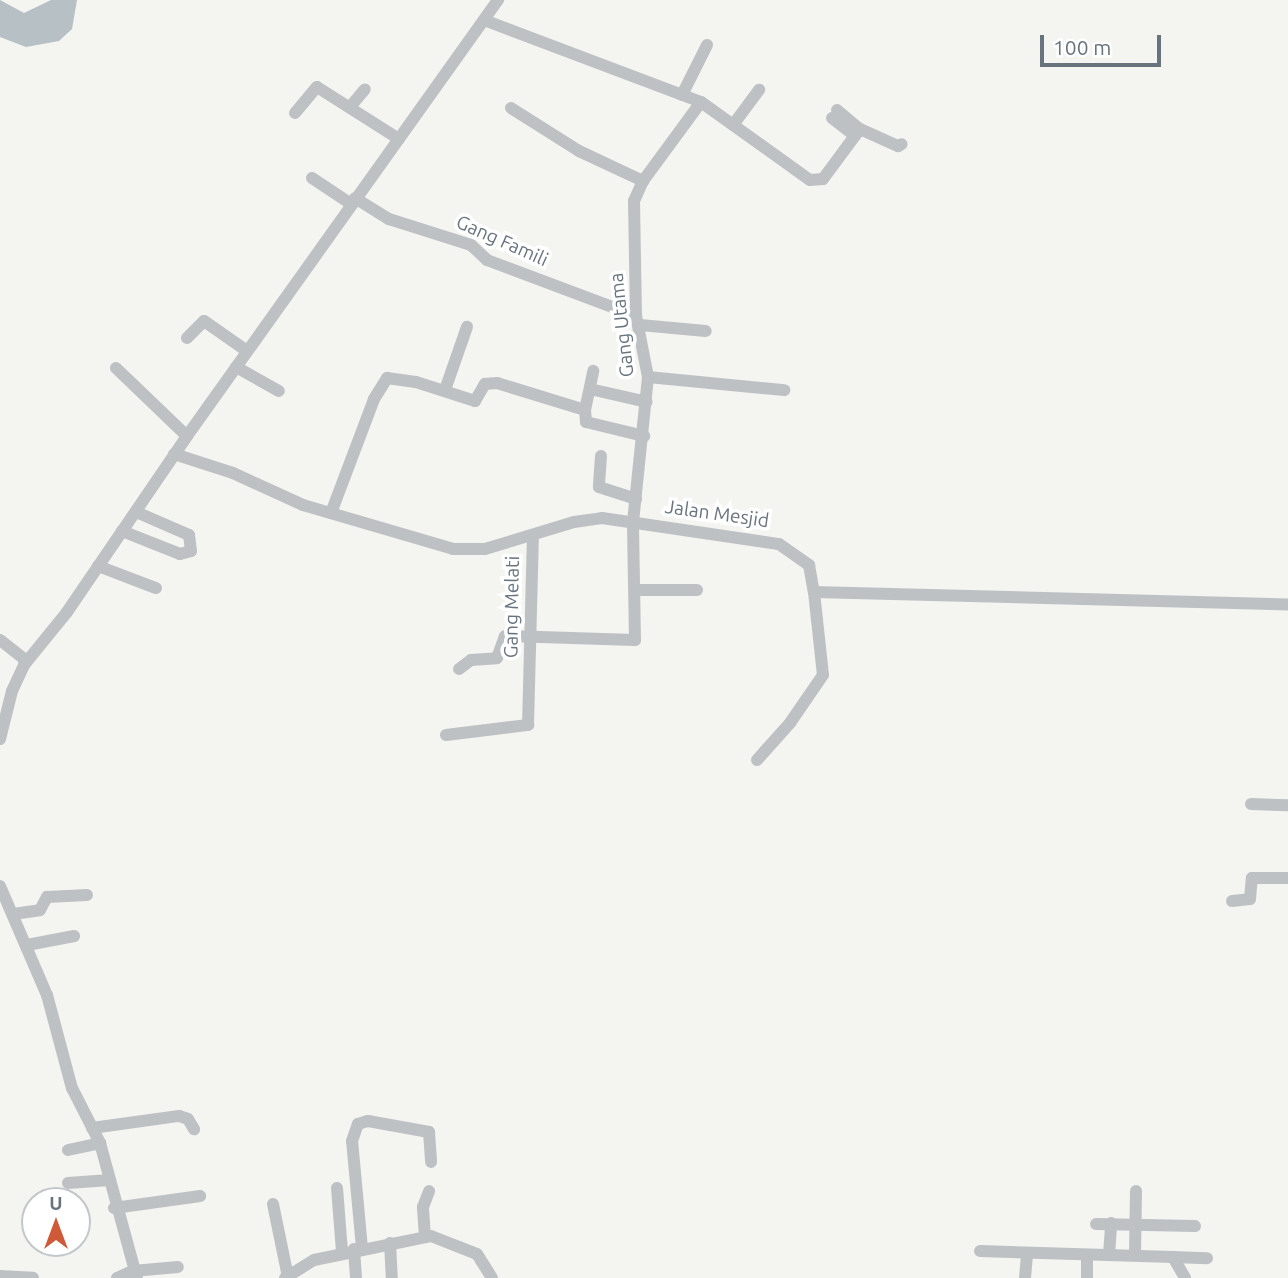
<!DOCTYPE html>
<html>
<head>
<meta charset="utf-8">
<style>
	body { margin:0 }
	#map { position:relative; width:1288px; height:1278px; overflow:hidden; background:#f4f4f1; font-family:Ubuntu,sans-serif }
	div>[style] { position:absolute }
	.water>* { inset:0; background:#b7c0c4 }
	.minor>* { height:12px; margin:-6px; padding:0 6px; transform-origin:6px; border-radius:6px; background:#bec1c4 }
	span { translate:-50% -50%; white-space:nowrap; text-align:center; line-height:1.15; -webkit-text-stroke:7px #fff; paint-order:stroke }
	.street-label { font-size:19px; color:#67747e }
	.north { position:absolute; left:21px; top:1187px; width:70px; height:70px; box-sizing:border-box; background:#fff; border:2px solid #c2c7cb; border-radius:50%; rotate:0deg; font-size:19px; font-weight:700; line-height:28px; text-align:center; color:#67747e }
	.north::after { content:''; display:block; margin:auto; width:24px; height:32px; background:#ce5a37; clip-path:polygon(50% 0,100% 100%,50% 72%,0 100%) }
	.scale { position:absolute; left:1040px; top:35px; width:121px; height:32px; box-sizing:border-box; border:4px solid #67747e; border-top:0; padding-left:9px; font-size:21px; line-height:24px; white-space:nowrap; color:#67747e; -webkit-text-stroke:5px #fff; paint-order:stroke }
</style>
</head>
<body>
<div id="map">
	<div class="water">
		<div style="clip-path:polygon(0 0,24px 13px,51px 0,77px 0,72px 29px,59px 41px,26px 47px,0 37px)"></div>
	</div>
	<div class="minor">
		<div style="left:484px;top:20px;width:232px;rotate:20.7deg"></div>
		<div style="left:701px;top:102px;width:134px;rotate:35.6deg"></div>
		<div style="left:810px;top:180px;width:13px;rotate:-4deg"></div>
		<div style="left:823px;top:179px;width:62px;rotate:-53.5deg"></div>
		<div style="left:682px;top:95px;width:56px;rotate:-63.4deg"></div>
		<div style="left:350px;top:107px;width:23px;rotate:-50deg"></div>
		<div style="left:511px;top:108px;width:80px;rotate:32.3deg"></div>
		<div style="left:579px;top:151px;width:71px;rotate:25.1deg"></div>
		<div style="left:837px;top:110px;width:30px;rotate:40deg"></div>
		<div style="left:860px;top:129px;width:42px;rotate:24.1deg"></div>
		<div style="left:898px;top:146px;width:4px;rotate:-27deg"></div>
		<div style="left:295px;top:113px;width:34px;rotate:-50deg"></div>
		<div style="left:317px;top:87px;width:97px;rotate:32.4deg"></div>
		<div style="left:832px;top:118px;width:29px;rotate:38deg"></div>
		<div style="left:733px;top:125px;width:44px;rotate:-53.4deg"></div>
		<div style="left:312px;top:178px;width:47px;rotate:33.7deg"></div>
		<div style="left:355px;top:198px;width:40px;rotate:32deg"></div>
		<div style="left:389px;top:219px;width:86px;rotate:17.6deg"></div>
		<div style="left:471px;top:245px;width:22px;rotate:43deg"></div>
		<div style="left:487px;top:260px;width:159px;rotate:20.6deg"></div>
		<div style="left:640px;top:325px;width:66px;rotate:5.2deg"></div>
		<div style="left:187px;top:338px;width:24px;rotate:-45deg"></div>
		<div style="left:204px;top:321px;width:52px;rotate:34.9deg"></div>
		<div style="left:236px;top:367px;width:49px;rotate:29.2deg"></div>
		<div style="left:116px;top:368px;width:98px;rotate:43.8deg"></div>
		<div style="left:648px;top:377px;width:137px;rotate:5.5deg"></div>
		<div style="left:590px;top:389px;width:58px;rotate:12.8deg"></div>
		<div style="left:445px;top:390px;width:67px;rotate:-70.8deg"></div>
		<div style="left:585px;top:410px;width:12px;rotate:85deg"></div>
		<div style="left:586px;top:422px;width:60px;rotate:13.6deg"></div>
		<div style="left:174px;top:454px;width:62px;rotate:17.9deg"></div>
		<div style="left:233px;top:473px;width:77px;rotate:24.6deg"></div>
		<div style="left:303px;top:505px;width:156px;rotate:16.3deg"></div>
		<div style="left:453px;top:549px;width:32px"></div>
		<div style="left:485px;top:549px;width:93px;rotate:-16.9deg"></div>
		<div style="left:574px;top:522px;width:28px;rotate:-8deg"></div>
		<div style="left:602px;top:518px;width:179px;rotate:8.4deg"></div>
		<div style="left:779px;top:544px;width:37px;rotate:35deg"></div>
		<div style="left:809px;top:565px;width:27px;rotate:80deg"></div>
		<div style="left:814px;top:592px;width:474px;rotate:1.5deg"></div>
		<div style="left:601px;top:456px;width:31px;rotate:94deg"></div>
		<div style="left:599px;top:487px;width:39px;rotate:18deg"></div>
		<div style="left:331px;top:513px;width:122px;rotate:-69.3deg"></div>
		<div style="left:374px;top:399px;width:25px;rotate:-58deg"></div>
		<div style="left:387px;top:378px;width:29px;rotate:8deg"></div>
		<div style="left:416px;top:382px;width:62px;rotate:17.9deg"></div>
		<div style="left:475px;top:401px;width:20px;rotate:-60deg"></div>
		<div style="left:485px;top:384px;width:12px;rotate:-5deg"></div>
		<div style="left:497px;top:383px;width:92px;rotate:17.1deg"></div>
		<div style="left:585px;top:410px;width:40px;rotate:-78deg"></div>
		<div style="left:122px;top:531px;width:62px;rotate:21.6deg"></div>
		<div style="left:180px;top:554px;width:11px;rotate:-15deg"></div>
		<div style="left:191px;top:551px;width:16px;rotate:-97deg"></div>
		<div style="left:189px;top:535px;width:58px;rotate:-156.5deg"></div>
		<div style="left:98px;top:566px;width:62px;rotate:20.8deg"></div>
		<div style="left:636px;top:590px;width:61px"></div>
		<div style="left:0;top:640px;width:34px;rotate:38deg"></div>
		<div style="left:459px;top:669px;width:15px;rotate:-37deg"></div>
		<div style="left:471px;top:660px;width:26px;rotate:-4deg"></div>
		<div style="left:497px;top:658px;width:23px;rotate:-70deg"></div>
		<div style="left:505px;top:636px;width:130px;rotate:1.8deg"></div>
		<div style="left:635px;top:640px;width:118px;rotate:-91deg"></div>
		<div style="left:633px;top:522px;width:146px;rotate:-84.1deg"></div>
		<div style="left:648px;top:377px;width:62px;rotate:-101.1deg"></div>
		<div style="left:636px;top:316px;width:115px;rotate:-91deg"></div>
		<div style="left:634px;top:201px;width:22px;rotate:-66deg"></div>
		<div style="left:643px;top:181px;width:98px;rotate:-53.7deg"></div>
		<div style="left:446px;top:735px;width:83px;rotate:-7deg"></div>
		<div style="left:528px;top:725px;width:190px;rotate:-88.5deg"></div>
		<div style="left:0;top:739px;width:49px;rotate:-76deg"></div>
		<div style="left:12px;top:691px;width:29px;rotate:-65deg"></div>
		<div style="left:24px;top:665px;width:68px;rotate:-50.9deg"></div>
		<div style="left:67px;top:612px;width:213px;rotate:-55.7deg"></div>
		<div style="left:187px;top:436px;width:536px;rotate:-54.5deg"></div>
		<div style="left:757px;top:760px;width:50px;rotate:-48.3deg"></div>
		<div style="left:790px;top:723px;width:58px;rotate:-55.5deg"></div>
		<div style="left:823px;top:675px;width:83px;rotate:-96.2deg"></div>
		<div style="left:1251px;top:804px;width:37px;rotate:2deg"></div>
		<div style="left:0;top:886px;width:119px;rotate:66.7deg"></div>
		<div style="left:47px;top:995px;width:96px;rotate:75deg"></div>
		<div style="left:72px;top:1088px;width:62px;rotate:63deg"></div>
		<div style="left:100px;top:1143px;width:140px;rotate:74.7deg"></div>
		<div style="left:1232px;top:901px;width:18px;rotate:-6deg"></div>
		<div style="left:1250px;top:899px;width:21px;rotate:-85deg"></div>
		<div style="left:1252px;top:878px;width:36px"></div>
		<div style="left:13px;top:914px;width:27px;rotate:-8deg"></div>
		<div style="left:40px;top:910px;width:15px;rotate:-62deg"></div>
		<div style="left:47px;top:897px;width:40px;rotate:-2.9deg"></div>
		<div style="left:27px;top:945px;width:48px;rotate:-10.8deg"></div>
		<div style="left:92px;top:1128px;width:88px;rotate:-7.9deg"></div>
		<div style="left:179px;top:1116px;width:9px;rotate:18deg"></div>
		<div style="left:188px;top:1119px;width:12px;rotate:59deg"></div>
		<div style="left:68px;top:1150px;width:33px;rotate:-12deg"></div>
		<div style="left:68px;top:1183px;width:42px;rotate:-4.1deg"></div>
		<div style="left:337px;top:1188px;width:64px;rotate:85.5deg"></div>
		<div style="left:273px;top:1204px;width:75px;rotate:78.4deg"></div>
		<div style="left:114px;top:1208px;width:87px;rotate:-7.9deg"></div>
		<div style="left:1096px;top:1224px;width:99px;rotate:1.2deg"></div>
		<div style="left:425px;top:1237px;width:30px;rotate:-94deg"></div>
		<div style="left:423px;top:1207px;width:17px;rotate:-69deg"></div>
		<div style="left:390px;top:1243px;width:35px;rotate:87deg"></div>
		<div style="left:362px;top:1248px;width:107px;rotate:-95.3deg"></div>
		<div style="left:352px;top:1141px;width:18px;rotate:-71deg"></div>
		<div style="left:358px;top:1124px;width:10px;rotate:-17deg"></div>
		<div style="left:368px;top:1121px;width:62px;rotate:10.2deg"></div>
		<div style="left:429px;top:1132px;width:30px;rotate:86deg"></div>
		<div style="left:354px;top:1249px;width:29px;rotate:86deg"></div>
		<div style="left:980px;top:1251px;width:193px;rotate:1.8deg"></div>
		<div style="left:1173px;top:1257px;width:24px;rotate:60deg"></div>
		<div style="left:1109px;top:1255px;width:32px;rotate:-86deg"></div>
		<div style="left:1135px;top:1255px;width:64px;rotate:-89.1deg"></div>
		<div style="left:1173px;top:1257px;width:34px;rotate:2deg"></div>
		<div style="left:0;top:1276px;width:33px;rotate:3deg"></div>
		<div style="left:117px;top:1278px;width:17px;rotate:-24deg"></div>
		<div style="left:133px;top:1271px;width:45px;rotate:-5.1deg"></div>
		<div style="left:285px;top:1278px;width:34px;rotate:-32deg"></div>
		<div style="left:314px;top:1260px;width:119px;rotate:-11.6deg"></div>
		<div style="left:431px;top:1236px;width:49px;rotate:21.4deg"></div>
		<div style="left:477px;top:1254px;width:28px;rotate:58deg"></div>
		<div style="left:1025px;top:1278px;width:25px;rotate:-85deg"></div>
		<div style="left:1087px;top:1278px;width:23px;rotate:-90deg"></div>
	</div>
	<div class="street-label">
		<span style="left:502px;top:241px;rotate:24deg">Gang Famili</span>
		<span style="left:622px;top:325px;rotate:-96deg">Gang Utama</span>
		<span style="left:717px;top:514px;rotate:8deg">Jalan Mesjid</span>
		<span style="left:512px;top:607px;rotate:-89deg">Gang Melati</span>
	</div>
	<div class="north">U</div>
	<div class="scale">100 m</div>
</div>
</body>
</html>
